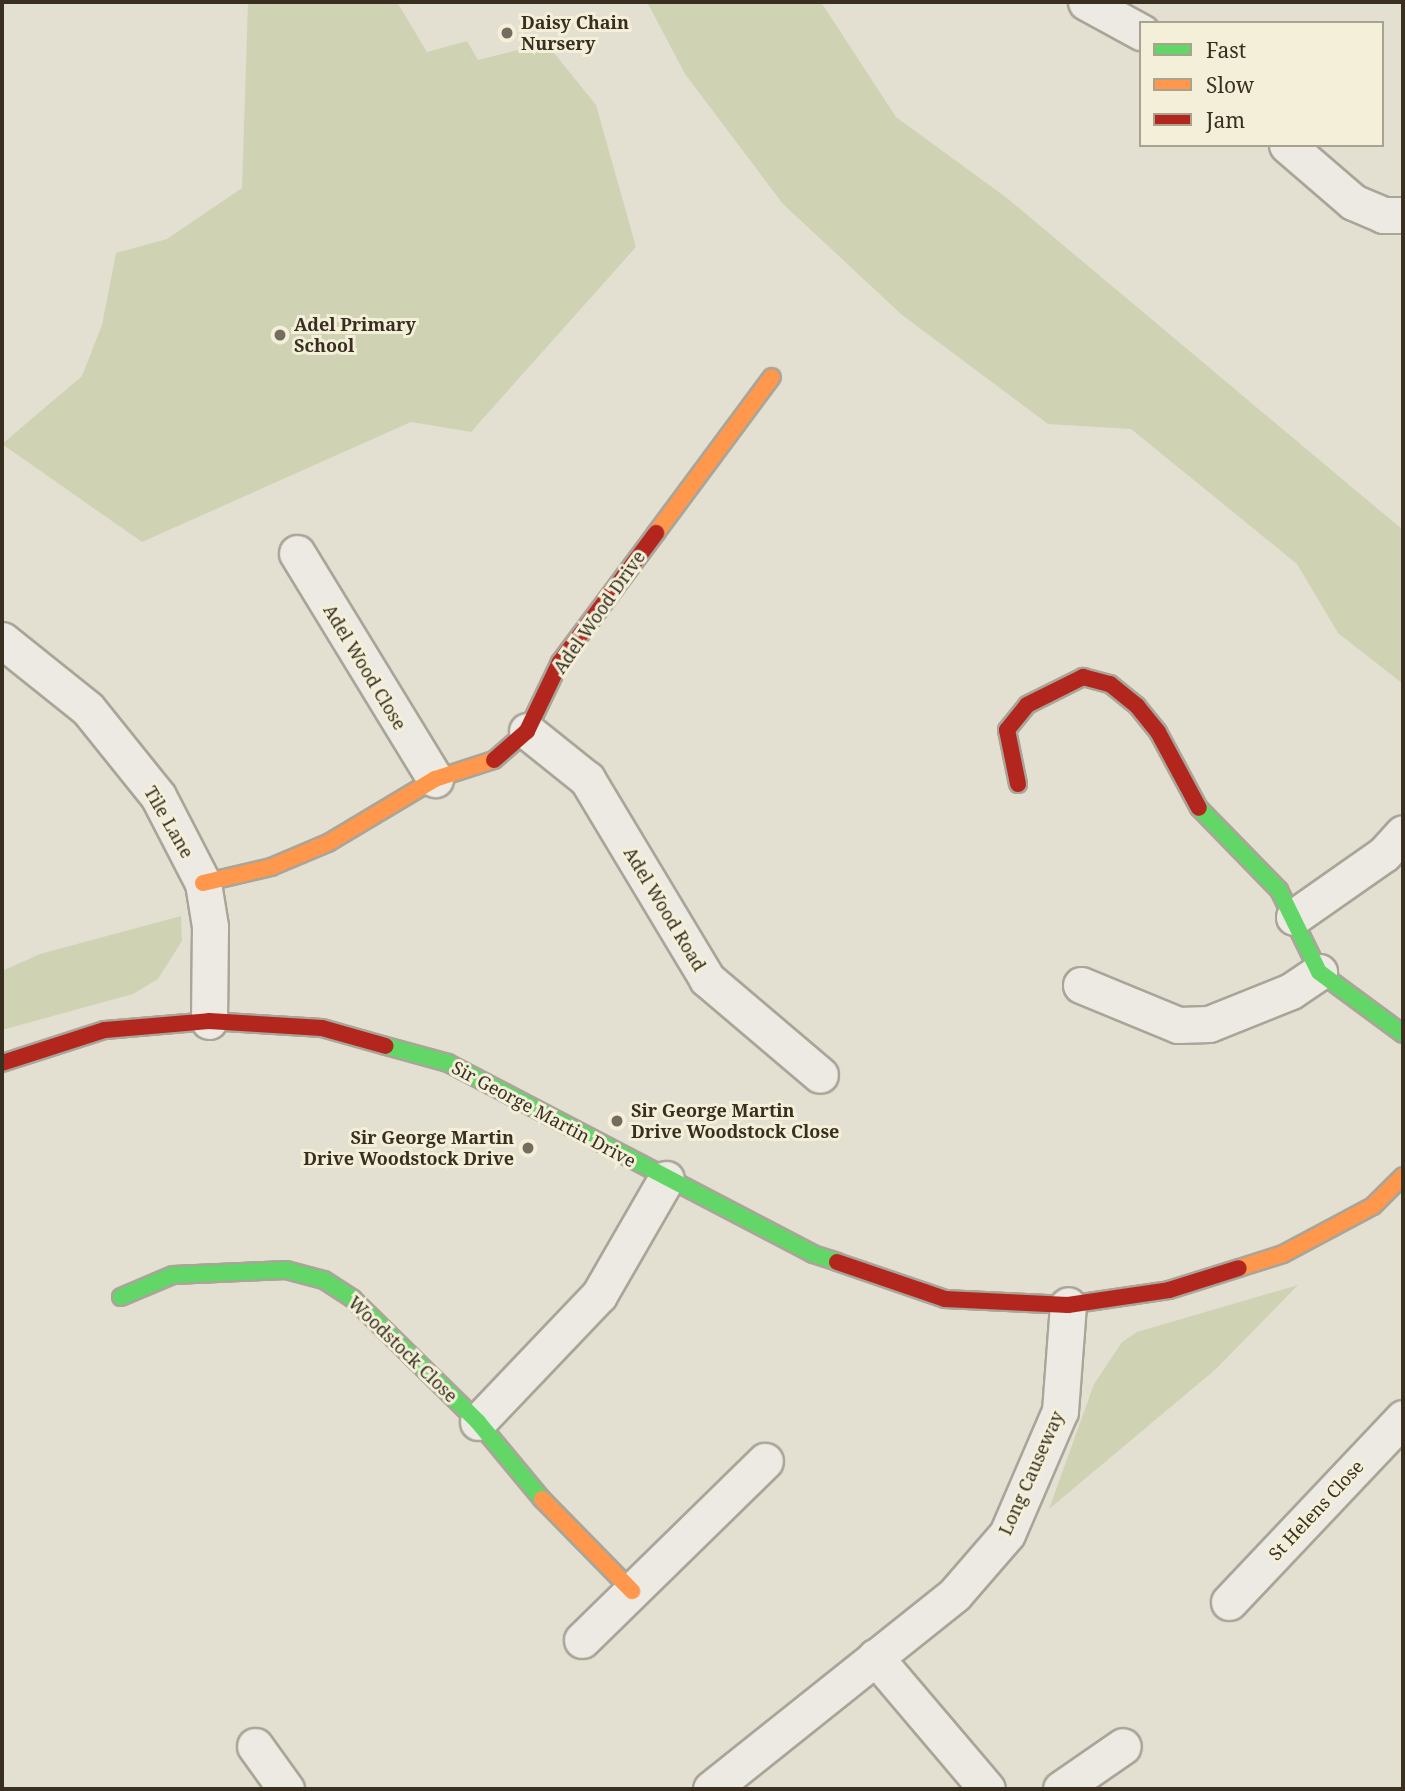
<!DOCTYPE html>
<html>
<head>
<meta charset="utf-8">
<style>
	body { margin:0 }
	#map { position:relative; width:1405px; height:1791px; overflow:hidden; background:#e3e0d1; font-family:"Noto Serif",serif }
	div>[style] { position:absolute }
	.green>* { inset:0; background:#cfd3b4 }
	.roads { filter:drop-shadow(2px 0 #a9a599) drop-shadow(-2px 0 #a9a599) drop-shadow(0 2px #a9a599) drop-shadow(0 -2px #a9a599) }
	.street>* { height:35px; margin:-17.5px; padding:0 17.5px; transform-origin:17.5px; border-radius:17.5px; background:#eceae2 }
	.fast>* { height:16px; margin:-8px; padding:0 8px; transform-origin:8px; border-radius:8px; background:#63d668 }
	.slow>* { height:16px; margin:-8px; padding:0 8px; transform-origin:8px; border-radius:8px; background:#ff974d }
	.jam>* { height:16px; margin:-8px; padding:0 8px; transform-origin:8px; border-radius:8px; background:#b3261e }
	.dots>* { width:19px; height:19px; translate:-50% -50%; box-sizing:border-box; border:4px solid #f3efd8; border-radius:50% }
	span { translate:-50% -50%; white-space:nowrap; text-align:center; line-height:1.15; -webkit-text-stroke:6px #f3efd8; paint-order:stroke }
	.poi-label { font-size:18px; color:#382f21; font-weight:700 }
	.left { translate:0 -50%; text-align:left }
	.right { translate:-100% -50%; text-align:right }
	.street-label { font-size:18px; color:#382f21 }
	.frame { position:absolute; inset:0; border:4px solid #382f21; pointer-events:none }
	.legend { position:absolute; left:1139px; top:21px; width:245px; height:126px; box-sizing:border-box; background:#f3efd8; border:2px solid #a8a28f; margin:0; padding:9px 12px; list-style:none; font-size:21px; color:#382f21 }
	.legend li { display:flex; align-items:center; gap:14px; height:35px }
	.legend b { width:35px; border:2px solid #a8a28f }
</style>
</head>
<body>
<div id="map">
	<div class="green">
		<div style="clip-path:polygon(248px 2px,397px 2px,427px 52px,467px 41px,478px 60px,546px 43px,596px 105px,636px 247px,471px 432px,411px 422px,142px 542px,2px 444px,82px 376px,102px 325px,116px 253px,167px 239px,242px 188px)"></div>
		<div style="clip-path:polygon(647px 2px,821px 2px,896px 117px,1007px 198px,1403px 530px,1403px 684px,1338px 633px,1297px 564px,1131px 429px,1048px 424px,902px 315px,783px 204px,685px 74px)"></div>
		<div style="clip-path:polygon(181px 916px,182px 941px,158px 979px,133px 994px,2px 1030px,2px 971px,40px 954px)"></div>
		<div style="clip-path:polygon(1298px 1285px,1216px 1369px,1049px 1509px,1094px 1384px,1122px 1342px,1137px 1332px)"></div>
	</div>
	<div class="roads">
		<div class="street">
			<div style="left:1086px;top:2px;width:63px;rotate:28.6deg"></div>
			<div style="left:1287px;top:145px;width:87px;rotate:40.8deg"></div>
			<div style="left:1353px;top:202px;width:33px;rotate:23deg"></div>
			<div style="left:1383px;top:215px;width:20px"></div>
			<div style="left:297px;top:553px;width:265px;rotate:58.6deg"></div>
			<div style="left:2px;top:640px;width:110px;rotate:38.7deg"></div>
			<div style="left:88px;top:709px;width:112px;rotate:51.2deg"></div>
			<div style="left:158px;top:796px;width:98px;rotate:62.7deg"></div>
			<div style="left:203px;top:883px;width:44px;rotate:80.8deg"></div>
			<div style="left:210px;top:926px;width:95px;rotate:90.6deg"></div>
			<div style="left:527px;top:731px;width:77px;rotate:38.7deg"></div>
			<div style="left:587px;top:779px;width:233px;rotate:59deg"></div>
			<div style="left:707px;top:979px;width:148px;rotate:40.3deg"></div>
			<div style="left:1294px;top:917px;width:110px;rotate:-35deg"></div>
			<div style="left:1384px;top:854px;width:28px;rotate:-48deg"></div>
			<div style="left:1081px;top:985px;width:105px;rotate:22.4deg"></div>
			<div style="left:1178px;top:1025px;width:31px;rotate:-2deg"></div>
			<div style="left:1209px;top:1024px;width:88px;rotate:-21.9deg"></div>
			<div style="left:1291px;top:991px;width:34px;rotate:-34deg"></div>
			<div style="left:478px;top:1422px;width:175px;rotate:-46.4deg"></div>
			<div style="left:599px;top:1295px;width:134px;rotate:-60deg"></div>
			<div style="left:1229px;top:1602px;width:253px;rotate:-46.6deg"></div>
			<div style="left:582px;top:1640px;width:256px;rotate:-44.4deg"></div>
			<div style="left:875px;top:1657px;width:173px;rotate:49.7deg"></div>
			<div style="left:255px;top:1746px;width:53px;rotate:54.2deg"></div>
			<div style="left:711px;top:1789px;width:312px;rotate:-38.6deg"></div>
			<div style="left:955px;top:1594px;width:79px;rotate:-49.1deg"></div>
			<div style="left:1007px;top:1534px;width:134px;rotate:-66.7deg"></div>
			<div style="left:1060px;top:1411px;width:106px;rotate:-85.7deg"></div>
			<div style="left:1061px;top:1789px;width:75px;rotate:-34.7deg"></div>
		</div>
		<div class="fast">
			<div style="left:1199px;top:808px;width:115px;rotate:45.7deg"></div>
			<div style="left:1279px;top:890px;width:91px;rotate:64deg"></div>
			<div style="left:1319px;top:972px;width:104px;rotate:36.4deg"></div>
			<div style="left:386px;top:1046px;width:64px;rotate:15.3deg"></div>
			<div style="left:448px;top:1063px;width:412px;rotate:27.6deg"></div>
			<div style="left:813px;top:1254px;width:25px;rotate:18deg"></div>
			<div style="left:121px;top:1297px;width:56px;rotate:-22.9deg"></div>
			<div style="left:173px;top:1275px;width:113px;rotate:-2.5deg"></div>
			<div style="left:286px;top:1270px;width:39px;rotate:15deg"></div>
			<div style="left:324px;top:1280px;width:35px;rotate:33deg"></div>
			<div style="left:353px;top:1299px;width:175px;rotate:44.5deg"></div>
			<div style="left:478px;top:1422px;width:100px;rotate:50.3deg"></div>
		</div>
		<div class="slow">
			<div style="left:656px;top:533px;width:194px;rotate:-53.4deg"></div>
			<div style="left:203px;top:883px;width:70px;rotate:-13.2deg"></div>
			<div style="left:271px;top:867px;width:62px;rotate:-22.8deg"></div>
			<div style="left:328px;top:843px;width:125px;rotate:-30.9deg"></div>
			<div style="left:435px;top:779px;width:62px;rotate:-17.9deg"></div>
			<div style="left:1239px;top:1268px;width:46px;rotate:-17.7deg"></div>
			<div style="left:1283px;top:1254px;width:102px;rotate:-28.1deg"></div>
			<div style="left:1373px;top:1206px;width:42px;rotate:-45deg"></div>
			<div style="left:542px;top:1499px;width:129px;rotate:45.6deg"></div>
		</div>
		<div class="jam">
			<div style="left:494px;top:760px;width:44px;rotate:-41.3deg"></div>
			<div style="left:527px;top:731px;width:76px;rotate:-64.4deg"></div>
			<div style="left:560px;top:662px;width:161px;rotate:-53.3deg"></div>
			<div style="left:1018px;top:784px;width:55px;rotate:-101.5deg"></div>
			<div style="left:1007px;top:730px;width:32px;rotate:-51deg"></div>
			<div style="left:1027px;top:705px;width:63px;rotate:-26.6deg"></div>
			<div style="left:1083px;top:677px;width:28px;rotate:15deg"></div>
			<div style="left:1110px;top:684px;width:35px;rotate:39deg"></div>
			<div style="left:1137px;top:706px;width:33px;rotate:51deg"></div>
			<div style="left:1158px;top:732px;width:86px;rotate:61.7deg"></div>
			<div style="left:2px;top:1063px;width:108px;rotate:-17.8deg"></div>
			<div style="left:105px;top:1030px;width:104px;rotate:-4.9deg"></div>
			<div style="left:209px;top:1021px;width:113px;rotate:3.5deg"></div>
			<div style="left:322px;top:1028px;width:66px;rotate:15.7deg"></div>
			<div style="left:837px;top:1262px;width:114px;rotate:18.9deg"></div>
			<div style="left:945px;top:1299px;width:123px;rotate:2.8deg"></div>
			<div style="left:1068px;top:1305px;width:102px;rotate:-8.4deg"></div>
			<div style="left:1169px;top:1290px;width:73px;rotate:-17.4deg"></div>
		</div>
	</div>
	<div class="dots">
		<div style="left:507px;top:33px;background:#746d5f"></div>
		<div style="left:280px;top:335px;background:#746d5f"></div>
		<div style="left:617px;top:1121px;background:#746d5f"></div>
		<div style="left:528px;top:1148px;background:#746d5f"></div>
	</div>
	<div class="poi-label">
		<span class="left" style="left:521px;top:33px">Daisy Chain<br>Nursery</span>
		<span class="left" style="left:294px;top:335px">Adel Primary<br>School</span>
		<span class="left" style="left:631px;top:1121px">Sir George Martin<br>Drive Woodstock Close</span>
		<span class="right" style="left:514px;top:1148px">Sir George Martin<br>Drive Woodstock Drive</span>
	</div>
	<div class="street-label">
		<span style="left:599px;top:612px;rotate:-55deg">Adel Wood Drive</span>
		<span style="left:365px;top:667px;rotate:59deg">Adel Wood Close</span>
		<span style="left:169px;top:822px;rotate:60deg">Tile Lane</span>
		<span style="left:665px;top:909px;rotate:59deg">Adel Wood Road</span>
		<span style="left:544px;top:1114px;rotate:28deg">Sir George Martin Drive</span>
		<span style="left:403px;top:1349px;rotate:44deg">Woodstock Close</span>
		<span style="left:1031px;top:1473px;rotate:-66deg">Long Causeway</span>
		<span style="left:1316px;top:1510px;rotate:-47deg">St Helens Close</span>
	</div>
	<div class="frame"></div>
	<ul class="legend">
	<li><b style="height:9px;background:#63d668"></b>Fast</li>
	<li><b style="height:9px;background:#ff974d"></b>Slow</li>
	<li><b style="height:9px;background:#b3261e"></b>Jam</li>
	</ul>
</div>
</body>
</html>
